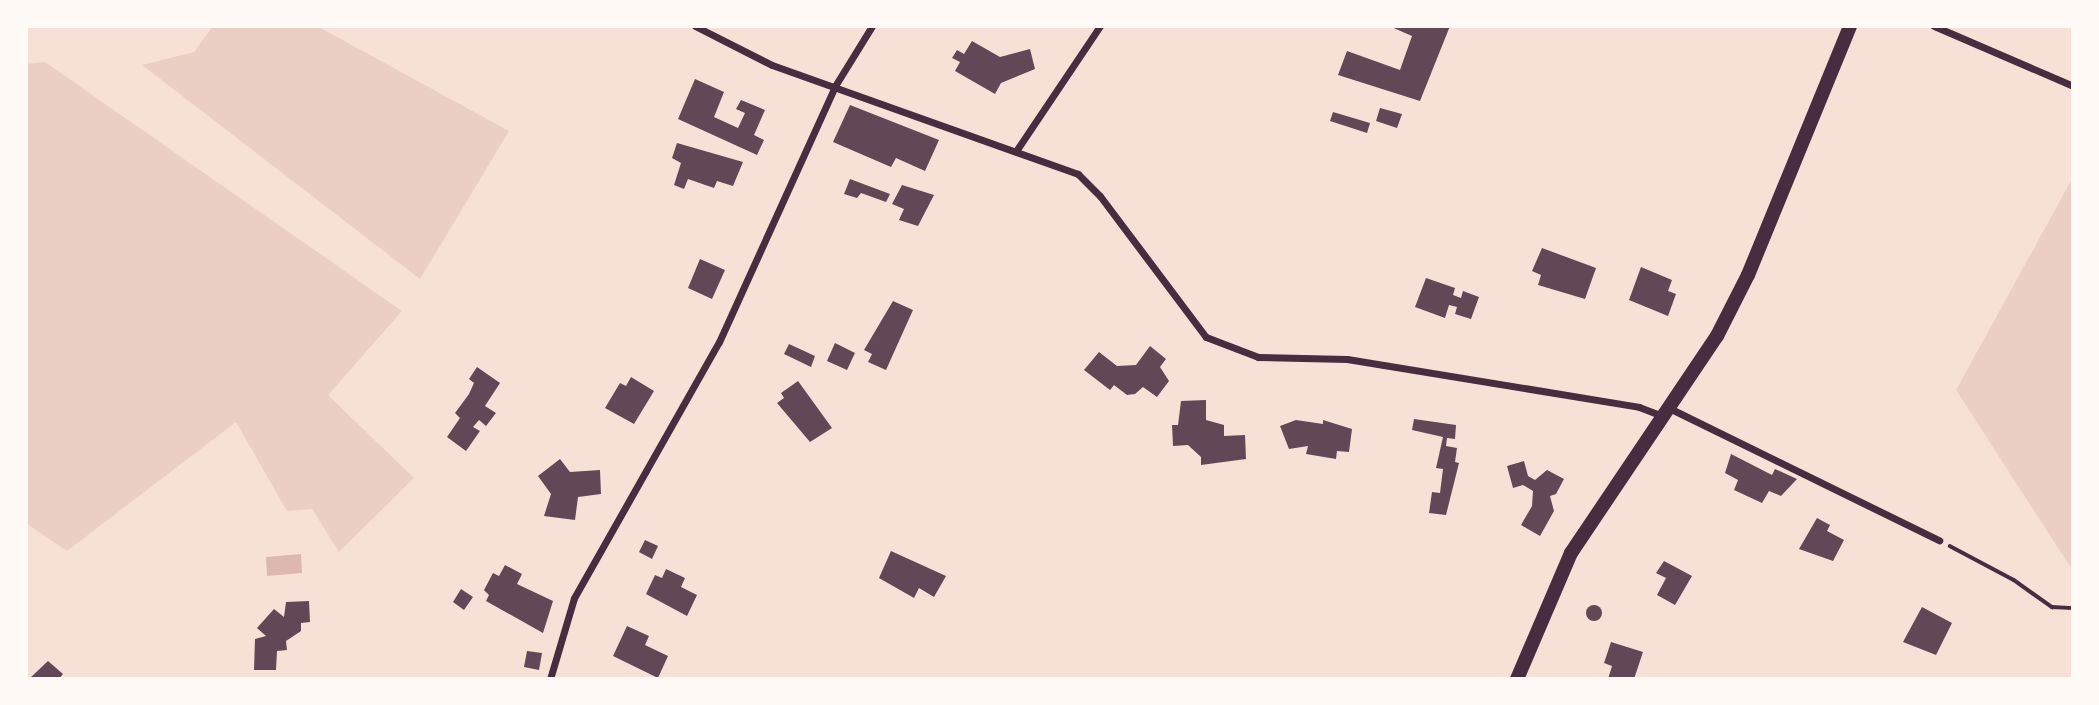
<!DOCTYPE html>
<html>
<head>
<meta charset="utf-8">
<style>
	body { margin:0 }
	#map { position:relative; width:2099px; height:705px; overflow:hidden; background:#f7e1d7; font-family:Rubik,sans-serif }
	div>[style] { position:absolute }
	.green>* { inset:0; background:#ebcfc5 }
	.water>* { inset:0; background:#dcb8b0 }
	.building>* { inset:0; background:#644757 }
	.round { border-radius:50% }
	.path>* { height:3.5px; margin:-1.75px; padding:0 1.75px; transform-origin:1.75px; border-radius:1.75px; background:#4a2c40 }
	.minor>* { height:7px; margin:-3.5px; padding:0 3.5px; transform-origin:3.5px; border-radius:3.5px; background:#4a2c40 }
	.secondary>* { height:14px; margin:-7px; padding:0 7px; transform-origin:7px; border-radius:7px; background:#4a2c40 }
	span { translate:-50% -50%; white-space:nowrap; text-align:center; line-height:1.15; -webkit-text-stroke:7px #fffaf5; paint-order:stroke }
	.frame { position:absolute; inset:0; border:28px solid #fffaf5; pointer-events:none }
</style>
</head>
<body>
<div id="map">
	<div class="green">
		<div style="clip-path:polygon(213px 26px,317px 26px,509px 131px,420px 279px,142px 65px,194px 52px)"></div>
		<div style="clip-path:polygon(45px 62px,402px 311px,328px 395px,414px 478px,339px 552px,312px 509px,287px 511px,236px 422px,67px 551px,26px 523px,26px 64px)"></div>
		<div style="clip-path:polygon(2073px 177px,2073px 571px,1956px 390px)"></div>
	</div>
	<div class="water">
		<div style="clip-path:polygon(301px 554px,302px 573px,267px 576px,266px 557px)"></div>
	</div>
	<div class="building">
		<div style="clip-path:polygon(1389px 26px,1450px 26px,1420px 101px,1338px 75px,1347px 51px,1400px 70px,1412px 36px)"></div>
		<div style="clip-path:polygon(972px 41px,1000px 57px,1030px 49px,1035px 69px,1001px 83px,995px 94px,955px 71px,960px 62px,952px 58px,957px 50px,964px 54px)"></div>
		<div style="clip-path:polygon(695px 79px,724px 92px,714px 117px,738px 128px,745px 113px,736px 109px,741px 100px,765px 110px,754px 135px,764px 140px,757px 155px,678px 119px)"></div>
		<div style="clip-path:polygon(850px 105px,939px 140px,925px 171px,896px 158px,891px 167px,833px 142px)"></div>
		<div style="clip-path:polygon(1380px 108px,1402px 114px,1397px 128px,1376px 121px)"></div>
		<div style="clip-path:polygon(1333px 112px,1370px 123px,1367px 133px,1330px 121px)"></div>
		<div style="clip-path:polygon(677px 143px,743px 162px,733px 186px,717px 181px,714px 188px,688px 179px,684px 189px,674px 185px,681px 163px,672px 158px)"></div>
		<div style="clip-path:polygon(850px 179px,890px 194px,886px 202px,861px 193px,857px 198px,844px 194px)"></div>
		<div style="clip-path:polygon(902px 185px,934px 195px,918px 226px,899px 220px,904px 209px,892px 204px)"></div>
		<div style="clip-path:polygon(1542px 248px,1596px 268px,1585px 299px,1538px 285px,1541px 275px,1532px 271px)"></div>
		<div style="clip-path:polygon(700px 259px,725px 270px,712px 299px,688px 288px)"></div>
		<div style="clip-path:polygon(1641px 267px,1672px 280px,1668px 291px,1676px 294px,1668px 316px,1629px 300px)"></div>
		<div style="clip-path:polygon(1426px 278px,1455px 288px,1453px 295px,1461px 298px,1463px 291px,1479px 297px,1471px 319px,1455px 314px,1457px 307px,1449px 305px,1445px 318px,1415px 307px)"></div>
		<div style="clip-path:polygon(893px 301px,913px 310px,886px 370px,868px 362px,872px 354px,864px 350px)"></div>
		<div style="clip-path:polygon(835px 343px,855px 353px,847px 370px,827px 361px)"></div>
		<div style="clip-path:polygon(789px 344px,815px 356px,811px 367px,784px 354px)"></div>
		<div style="clip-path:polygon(1150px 346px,1166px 359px,1160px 367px,1169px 381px,1157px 397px,1143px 387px,1135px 394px,1127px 395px,1114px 385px,1110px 390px,1084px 370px,1099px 352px,1117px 366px,1136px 365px)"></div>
		<div style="clip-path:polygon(477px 367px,500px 383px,485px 406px,496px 413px,486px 426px,479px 420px,473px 427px,480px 431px,466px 451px,447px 437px,460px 418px,455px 413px,469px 394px,474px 383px,469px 379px)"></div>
		<div style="clip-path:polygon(631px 377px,654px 391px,634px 424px,605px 408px,620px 383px,626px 386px)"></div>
		<div style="clip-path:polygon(798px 381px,832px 428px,810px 442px,777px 403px,784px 398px,781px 393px)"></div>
		<div style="clip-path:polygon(1206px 400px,1206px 420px,1224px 425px,1224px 436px,1245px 435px,1246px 459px,1201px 465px,1201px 457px,1188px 445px,1173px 446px,1172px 425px,1178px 425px,1181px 401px)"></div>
		<div style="clip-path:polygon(1414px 419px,1456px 425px,1455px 439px,1447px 438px,1446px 446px,1457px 448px,1455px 462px,1459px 463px,1446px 515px,1429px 513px,1432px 492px,1440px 493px,1443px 469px,1436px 468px,1443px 437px,1412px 430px)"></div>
		<div style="clip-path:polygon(1296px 420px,1323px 424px,1323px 420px,1352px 429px,1349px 452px,1337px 451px,1336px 459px,1306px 454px,1308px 446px,1289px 449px,1280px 426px)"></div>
		<div style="clip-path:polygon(1731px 454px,1772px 475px,1775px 469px,1797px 479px,1781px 496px,1769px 491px,1762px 503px,1734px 490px,1738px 480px,1725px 473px)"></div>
		<div style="clip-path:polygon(560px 459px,570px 472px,600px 470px,601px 494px,578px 497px,575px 520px,544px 516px,551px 494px,538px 476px)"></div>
		<div style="clip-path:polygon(1524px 461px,1528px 476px,1535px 480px,1547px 470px,1564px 479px,1556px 494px,1550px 496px,1554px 511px,1540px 536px,1521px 525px,1532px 506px,1533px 491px,1523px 485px,1513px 488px,1507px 466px)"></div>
		<div style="clip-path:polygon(1817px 518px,1830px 525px,1827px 531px,1844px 540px,1833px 561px,1799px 549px)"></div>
		<div style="clip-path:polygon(645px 540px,658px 546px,652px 559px,639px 552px)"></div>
		<div style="clip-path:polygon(891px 551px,946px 576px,934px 597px,919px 588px,914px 598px,879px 578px)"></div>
		<div style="clip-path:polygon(1664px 561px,1692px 576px,1675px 605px,1657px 595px,1666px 578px,1656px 573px)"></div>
		<div style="clip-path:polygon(505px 565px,522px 574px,517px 584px,553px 601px,543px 633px,486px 601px,489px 595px,484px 590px,493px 573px,499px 576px)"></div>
		<div style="clip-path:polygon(666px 569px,685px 578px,681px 587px,697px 595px,687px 616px,646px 594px,655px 575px,662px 578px)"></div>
		<div style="clip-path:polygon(461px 589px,473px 597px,464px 610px,453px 602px)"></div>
		<div style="clip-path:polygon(309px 601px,310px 622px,301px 623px,301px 631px,286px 641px,287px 650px,277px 651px,276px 670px,254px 670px,255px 639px,266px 636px,257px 628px,274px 609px,284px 617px,286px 602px)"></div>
		<div class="round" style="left:1586px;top:605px;width:16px;height:16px"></div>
		<div style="clip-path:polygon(1922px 607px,1952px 623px,1936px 655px,1903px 642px)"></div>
		<div style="clip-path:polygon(627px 626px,649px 636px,645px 645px,668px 656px,658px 678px,613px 656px)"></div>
		<div style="clip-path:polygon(1611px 642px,1643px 652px,1634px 679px,1608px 679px,1612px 666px,1604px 663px)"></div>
		<div style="clip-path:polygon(527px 651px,542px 653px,539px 670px,524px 667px)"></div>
		<div style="clip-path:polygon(48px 661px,63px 674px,59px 679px,29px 679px)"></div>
	</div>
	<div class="path">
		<div style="left:1950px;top:546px;width:72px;rotate:28deg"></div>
		<div style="left:2014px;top:580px;width:47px;rotate:35.4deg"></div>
		<div style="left:2052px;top:607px;width:21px;rotate:3deg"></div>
	</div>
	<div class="minor">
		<div style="left:695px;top:26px;width:86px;rotate:26.9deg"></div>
		<div style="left:772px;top:65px;width:325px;rotate:19.6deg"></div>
		<div style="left:1078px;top:174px;width:31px;rotate:45deg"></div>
		<div style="left:1100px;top:196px;width:176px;rotate:53.1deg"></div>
		<div style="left:1206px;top:337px;width:56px;rotate:21deg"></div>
		<div style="left:1258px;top:357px;width:89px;rotate:1.3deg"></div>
		<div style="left:1347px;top:359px;width:296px;rotate:9.3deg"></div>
		<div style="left:1639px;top:407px;width:26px;rotate:21deg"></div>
		<div style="left:1934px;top:26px;width:151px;rotate:23.3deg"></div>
		<div style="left:1016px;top:151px;width:151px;rotate:-56.1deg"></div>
		<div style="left:1669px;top:408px;width:301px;rotate:26.1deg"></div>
		<div style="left:550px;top:679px;width:84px;rotate:-73.5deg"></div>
		<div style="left:574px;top:598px;width:294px;rotate:-60.5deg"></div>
		<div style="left:719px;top:342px;width:281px;rotate:-65.6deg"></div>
		<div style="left:835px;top:86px;width:70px;rotate:-58.3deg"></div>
	</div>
	<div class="secondary">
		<div style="left:1517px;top:679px;width:137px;rotate:-66.8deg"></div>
		<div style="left:1571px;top:553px;width:262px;rotate:-56.1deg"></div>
		<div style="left:1717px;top:336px;width:68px;rotate:-63.1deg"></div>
		<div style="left:1748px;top:275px;width:269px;rotate:-67.7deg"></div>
	</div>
	<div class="frame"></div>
</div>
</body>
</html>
